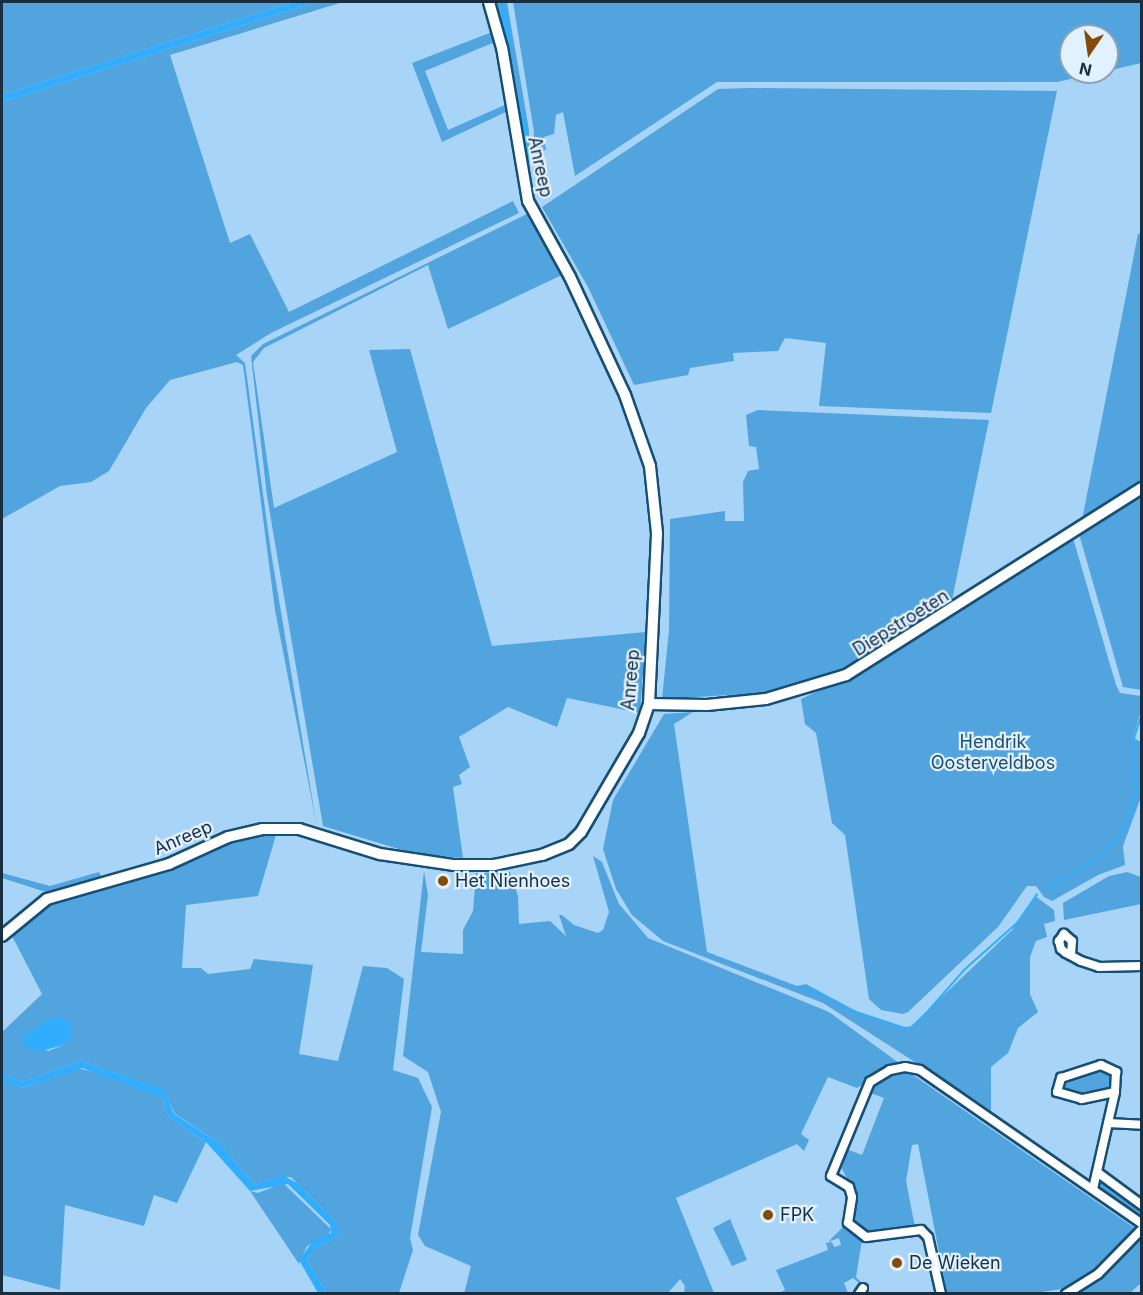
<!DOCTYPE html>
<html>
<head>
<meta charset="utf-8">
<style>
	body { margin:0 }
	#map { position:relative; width:1143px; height:1295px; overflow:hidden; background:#a8d4f7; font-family:Inter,sans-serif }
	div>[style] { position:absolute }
	.green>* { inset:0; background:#52a4df }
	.water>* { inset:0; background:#30aefd }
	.stream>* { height:2px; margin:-1px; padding:0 1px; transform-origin:1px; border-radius:1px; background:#30aefd }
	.roads { filter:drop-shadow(2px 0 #164f75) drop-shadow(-2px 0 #164f75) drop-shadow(0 2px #164f75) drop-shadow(0 -2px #164f75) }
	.minor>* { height:8px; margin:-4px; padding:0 4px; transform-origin:4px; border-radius:4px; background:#fff }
	.tertiary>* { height:10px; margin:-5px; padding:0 5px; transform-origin:5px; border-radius:5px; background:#fff }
	.dots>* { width:16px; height:16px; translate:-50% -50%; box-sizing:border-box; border:3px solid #e1f1ff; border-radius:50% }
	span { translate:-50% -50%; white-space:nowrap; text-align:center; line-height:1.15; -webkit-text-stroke:4.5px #e1f1ff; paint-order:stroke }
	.street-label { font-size:18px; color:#192f40 }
	.park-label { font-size:18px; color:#1d4c6c }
	.poi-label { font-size:18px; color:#192f40 }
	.left { translate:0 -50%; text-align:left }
	.frame { position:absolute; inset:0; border:3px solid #192f40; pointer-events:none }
	.north { position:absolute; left:1059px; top:24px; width:60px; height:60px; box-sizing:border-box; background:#e1f1ff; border:2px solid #91a3b3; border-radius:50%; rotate:193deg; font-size:16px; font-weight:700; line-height:24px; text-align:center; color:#192f40 }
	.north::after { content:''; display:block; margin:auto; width:21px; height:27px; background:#854b01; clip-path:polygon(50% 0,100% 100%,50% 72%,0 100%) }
</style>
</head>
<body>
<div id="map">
	<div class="green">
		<div style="clip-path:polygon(2px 2px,294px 2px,2px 95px)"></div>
		<div style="clip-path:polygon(316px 2px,343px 2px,170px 55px,230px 243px,250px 234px,289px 312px,513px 201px,519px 213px,271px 333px,236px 355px,245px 363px,271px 552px,317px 827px,275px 610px,243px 365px,237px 362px,170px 380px,146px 408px,109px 471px,91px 482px,60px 486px,2px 519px,2px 102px)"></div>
		<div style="clip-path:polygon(493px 2px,507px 2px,529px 130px,529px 153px,525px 157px)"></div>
		<div style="clip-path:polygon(513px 2px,1141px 2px,1141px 63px,1107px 71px,1107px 36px,1071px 36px,1071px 72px,1102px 72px,1057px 82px,717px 82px,575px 176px,563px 112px,556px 115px,554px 134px,544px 137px,546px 150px,533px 153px,534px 132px)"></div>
		<div style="clip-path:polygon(492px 32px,495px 42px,425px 71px,448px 130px,507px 104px,508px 111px,442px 142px,412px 63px)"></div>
		<div style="clip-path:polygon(751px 88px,1057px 91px,991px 413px,819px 406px,826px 343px,785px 338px,778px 351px,733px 353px,734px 361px,690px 368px,688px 375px,634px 385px,588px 287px,542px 207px,718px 89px)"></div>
		<div style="clip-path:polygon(527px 214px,562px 275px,448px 329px,428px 265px,264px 348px,253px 362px,274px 508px,397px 452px,369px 350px,410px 349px,492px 646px,646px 632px,640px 713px,567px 698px,557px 727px,508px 707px,459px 737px,470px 767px,459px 775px,462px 784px,453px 787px,463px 858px,415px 854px,323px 826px,267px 496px,251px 356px,263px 344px)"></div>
		<div style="clip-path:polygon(1141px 233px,1141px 481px,1082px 520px,1138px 234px)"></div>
		<div style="clip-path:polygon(758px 410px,989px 420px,951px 605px,838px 673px,765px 693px,662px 699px,669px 630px,670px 519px,725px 511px,725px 521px,744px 521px,743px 482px,748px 471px,759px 469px,756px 447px,749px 446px,746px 415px)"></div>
		<div style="clip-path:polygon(1141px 493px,1141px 690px,1123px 687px,1079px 534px)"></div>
		<div style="clip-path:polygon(1073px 538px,1116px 685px,1120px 693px,1141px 696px,1141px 711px,1133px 738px,1141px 742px,1141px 797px,1123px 846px,1125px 865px,1098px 875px,1052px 901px,1044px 897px,1036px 886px,1027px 886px,998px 927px,908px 1012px,903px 1014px,881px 1010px,869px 999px,845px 835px,832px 823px,816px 733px,805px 724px,801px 699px,881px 661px)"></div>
		<div style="clip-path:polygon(693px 712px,674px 724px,707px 952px,797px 986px,806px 984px,858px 1012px,908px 1029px,1012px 930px,1035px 896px,1054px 910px,1055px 921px,1044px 924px,1047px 937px,1036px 941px,1030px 957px,1030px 994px,1038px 1012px,1018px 1028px,1008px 1053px,991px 1067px,991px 1111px,823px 1003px,663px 941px,632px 915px,616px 889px,603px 849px,613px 800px,664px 714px)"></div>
		<div style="clip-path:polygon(evenodd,258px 833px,276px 835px,258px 896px,186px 905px,182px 968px,201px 968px,208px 974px,250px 969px,254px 959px,313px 965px,299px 1054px,338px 1061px,363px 966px,387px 968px,404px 979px,393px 1070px,418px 1078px,432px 1107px,410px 1238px,413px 1250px,399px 1293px,327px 1293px,307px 1260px,315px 1248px,337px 1237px,322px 1208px,291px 1177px,277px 1177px,255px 1185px,219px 1143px,175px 1114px,163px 1090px,81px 1061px,22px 1082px,2px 1074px,2px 1032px,42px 994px,11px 934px,57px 899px,258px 833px,44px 1026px,64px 1045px,48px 1051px,22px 1037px,44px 1026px)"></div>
		<div style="clip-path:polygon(593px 856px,602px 862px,619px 904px,648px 938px,829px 1012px,899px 1063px,857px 1088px,828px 1077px,801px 1134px,809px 1140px,804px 1151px,797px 1144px,676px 1198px,714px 1293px,684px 1293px,685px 1286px,680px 1279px,668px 1293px,464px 1294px,471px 1266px,425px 1246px,418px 1235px,441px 1112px,428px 1072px,403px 1056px,424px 871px,428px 895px,421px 952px,463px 954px,463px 930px,473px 911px,476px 873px,510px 872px,518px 896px,519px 924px,550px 921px,566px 936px,559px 915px,562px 915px,574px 925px,598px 933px,603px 930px,609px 912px)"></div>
		<div style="clip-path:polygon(99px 872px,102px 878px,52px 894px,2px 878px,2px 873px,50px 886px)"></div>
		<div style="clip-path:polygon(1127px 872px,1141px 877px,1141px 904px,1064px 920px,1063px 903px,1109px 876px)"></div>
		<div style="clip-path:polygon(77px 1068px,107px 1075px,162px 1097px,169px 1117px,206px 1142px,177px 1203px,154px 1195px,144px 1226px,65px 1205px,60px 1290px,2px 1275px,2px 1081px,22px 1088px)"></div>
		<div style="clip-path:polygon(1102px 1069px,1114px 1078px,1112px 1090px,1094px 1096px,1064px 1093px,1060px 1085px)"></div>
		<div style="clip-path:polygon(903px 1072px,913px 1075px,1136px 1229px,1095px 1271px,1069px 1288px,1028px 1294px,947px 1293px,918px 1144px,912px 1145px,906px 1181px,915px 1227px,869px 1234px,849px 1221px,851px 1185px,839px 1164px,846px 1149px,862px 1155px,884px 1098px,868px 1092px,873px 1083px)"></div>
		<div style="clip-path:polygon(1099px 1180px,1141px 1208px,1141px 1219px,1098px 1188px)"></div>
		<div style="clip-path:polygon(283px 1183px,331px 1229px,328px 1236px,307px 1246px,299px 1264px,250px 1191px,258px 1193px)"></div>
		<div style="clip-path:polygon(730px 1219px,747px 1260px,732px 1266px,713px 1228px)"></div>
		<div style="clip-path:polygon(843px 1227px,848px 1227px,862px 1240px,856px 1277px,869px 1291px,853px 1278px,844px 1283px,848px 1293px,779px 1293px,785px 1290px,776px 1270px,828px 1250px,826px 1243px,832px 1242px,834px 1247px,841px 1245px,839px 1238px,828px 1242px)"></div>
		<div style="clip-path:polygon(1141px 1235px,1141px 1283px,1130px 1293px,1076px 1294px,1112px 1266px)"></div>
	</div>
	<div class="water">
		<div style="clip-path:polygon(294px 2px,316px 2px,2px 102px,2px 95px)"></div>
		<div style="clip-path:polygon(500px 2px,504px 2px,508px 16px,515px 84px,527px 126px,532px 204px)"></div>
		<div style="clip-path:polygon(56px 1016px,70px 1022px,71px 1037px,64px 1045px,38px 1052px,24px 1046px,22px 1037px,26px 1034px)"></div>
		<div style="clip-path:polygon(81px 1061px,164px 1090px,174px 1114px,219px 1143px,255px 1185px,282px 1175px,297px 1183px,334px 1220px,339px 1230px,337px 1237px,315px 1248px,307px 1260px,327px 1293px,318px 1293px,299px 1260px,313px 1241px,331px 1233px,330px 1225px,288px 1184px,250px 1191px,206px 1142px,169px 1117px,162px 1097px,82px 1068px,21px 1088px,2px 1081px,2px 1074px,22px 1082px)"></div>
	</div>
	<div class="stream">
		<div style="left:1046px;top:890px;width:57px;rotate:-31.5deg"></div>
		<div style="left:1095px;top:860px;width:30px;rotate:-44deg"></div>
		<div style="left:1117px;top:839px;width:20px;rotate:-60deg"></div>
		<div style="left:1127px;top:822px;width:29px;rotate:-72deg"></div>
		<div style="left:1136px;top:794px;width:56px;rotate:-92deg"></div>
		<div style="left:1134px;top:738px;width:25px;rotate:-72deg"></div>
		<div style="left:801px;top:986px;width:58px;rotate:25.7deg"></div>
		<div style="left:853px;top:1011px;width:55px;rotate:18.1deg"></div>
		<div style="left:905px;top:1028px;width:9px;rotate:-6deg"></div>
		<div style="left:914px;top:1027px;width:77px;rotate:-48.7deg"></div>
		<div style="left:965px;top:969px;width:69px;rotate:-41.5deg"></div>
		<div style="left:1017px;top:923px;width:35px;rotate:-55deg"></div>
	</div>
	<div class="roads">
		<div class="minor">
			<div style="left:1071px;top:955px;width:14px;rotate:-86deg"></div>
			<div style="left:1072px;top:941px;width:11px;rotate:-139deg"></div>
			<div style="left:1064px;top:934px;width:9px;rotate:126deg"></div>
			<div style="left:1059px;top:941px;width:8px;rotate:76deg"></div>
			<div style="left:1061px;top:949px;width:6px;rotate:39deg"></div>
			<div style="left:1066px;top:953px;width:17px;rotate:28deg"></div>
			<div style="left:1081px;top:961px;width:19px;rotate:18deg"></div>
			<div style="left:1099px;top:967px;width:43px;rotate:-1.3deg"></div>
			<div style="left:1101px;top:1065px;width:17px;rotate:25deg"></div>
			<div style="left:1116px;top:1072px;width:20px;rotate:93deg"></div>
			<div style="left:1115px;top:1092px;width:34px;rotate:168deg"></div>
			<div style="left:1082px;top:1099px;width:26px;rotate:-164deg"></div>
			<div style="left:1057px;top:1092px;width:15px;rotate:-74deg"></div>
			<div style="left:1061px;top:1078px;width:42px;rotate:-18deg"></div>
			<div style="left:1108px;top:1123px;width:34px;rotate:3deg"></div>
			<div style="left:1097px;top:1172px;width:56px;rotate:36.3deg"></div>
			<div style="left:1093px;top:1189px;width:99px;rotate:-77.2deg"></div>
			<div style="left:859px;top:1294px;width:7px;rotate:-56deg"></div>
			<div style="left:941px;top:1294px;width:58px;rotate:-102.8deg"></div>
			<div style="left:928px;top:1237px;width:10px;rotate:-135deg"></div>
			<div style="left:921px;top:1230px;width:55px;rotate:172.7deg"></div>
			<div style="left:866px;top:1237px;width:23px;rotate:-142deg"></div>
			<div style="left:848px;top:1223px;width:26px;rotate:-81deg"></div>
			<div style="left:852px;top:1197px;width:10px;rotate:-107deg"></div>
			<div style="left:849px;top:1187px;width:21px;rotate:-149deg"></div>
			<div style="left:831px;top:1176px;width:102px;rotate:-67.5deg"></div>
			<div style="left:870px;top:1082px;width:23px;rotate:-31deg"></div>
			<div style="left:890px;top:1070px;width:15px;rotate:-11deg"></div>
			<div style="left:905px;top:1067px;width:15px;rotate:11deg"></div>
			<div style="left:920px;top:1070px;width:270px;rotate:34.7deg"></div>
			<div style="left:1066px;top:1294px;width:38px;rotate:-32deg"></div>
			<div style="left:1098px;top:1274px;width:63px;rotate:-45.6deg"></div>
		</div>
		<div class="tertiary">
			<div style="left:649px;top:704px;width:58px;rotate:1deg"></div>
			<div style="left:707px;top:705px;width:59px;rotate:-5.8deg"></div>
			<div style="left:766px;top:699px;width:84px;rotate:-16.7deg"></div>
			<div style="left:846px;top:675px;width:350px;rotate:-32.3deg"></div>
			<div style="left:2px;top:936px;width:58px;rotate:-39.4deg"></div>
			<div style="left:47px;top:899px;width:127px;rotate:-16deg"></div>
			<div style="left:169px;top:864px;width:65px;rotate:-24.6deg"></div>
			<div style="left:228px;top:837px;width:35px;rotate:-13deg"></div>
			<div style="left:262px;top:829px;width:37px"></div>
			<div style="left:299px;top:829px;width:85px;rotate:17.2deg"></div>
			<div style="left:380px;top:854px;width:75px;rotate:8.5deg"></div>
			<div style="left:454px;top:865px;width:40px"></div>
			<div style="left:494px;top:865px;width:49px;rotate:-11.8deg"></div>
			<div style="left:542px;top:855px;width:29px;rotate:-22deg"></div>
			<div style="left:569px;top:844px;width:17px;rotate:-45deg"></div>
			<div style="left:581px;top:832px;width:115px;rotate:-59.6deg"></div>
			<div style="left:639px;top:733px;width:31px;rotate:-71deg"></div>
			<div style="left:649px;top:704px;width:171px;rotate:-87.3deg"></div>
			<div style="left:657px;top:533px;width:67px;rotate:-96deg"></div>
			<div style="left:650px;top:466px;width:75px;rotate:-109.4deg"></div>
			<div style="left:625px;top:395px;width:130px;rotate:-115deg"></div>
			<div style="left:570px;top:277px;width:87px;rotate:-118.9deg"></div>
			<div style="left:528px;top:201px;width:155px;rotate:-99.6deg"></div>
			<div style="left:502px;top:48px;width:48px;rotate:-105.8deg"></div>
		</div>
	</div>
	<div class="dots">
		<div style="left:443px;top:881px;background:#854b01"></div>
		<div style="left:768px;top:1215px;background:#854b01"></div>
		<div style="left:897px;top:1263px;background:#854b01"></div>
	</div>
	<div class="street-label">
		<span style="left:540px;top:167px;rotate:78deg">Anreep</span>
		<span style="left:901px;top:623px;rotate:-32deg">Diepstroeten</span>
		<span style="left:631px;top:680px;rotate:-85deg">Anreep</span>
		<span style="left:183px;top:838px;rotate:-23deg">Anreep</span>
	</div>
	<div class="park-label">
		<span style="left:993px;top:753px">Hendrik<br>Oosterveldbos</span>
	</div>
	<div class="poi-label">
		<span class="left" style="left:455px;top:881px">Het Nienhoes</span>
		<span class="left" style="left:780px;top:1215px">FPK</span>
		<span class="left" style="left:909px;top:1263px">De Wieken</span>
	</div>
	<div class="frame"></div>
	<div class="north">N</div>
</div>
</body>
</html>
